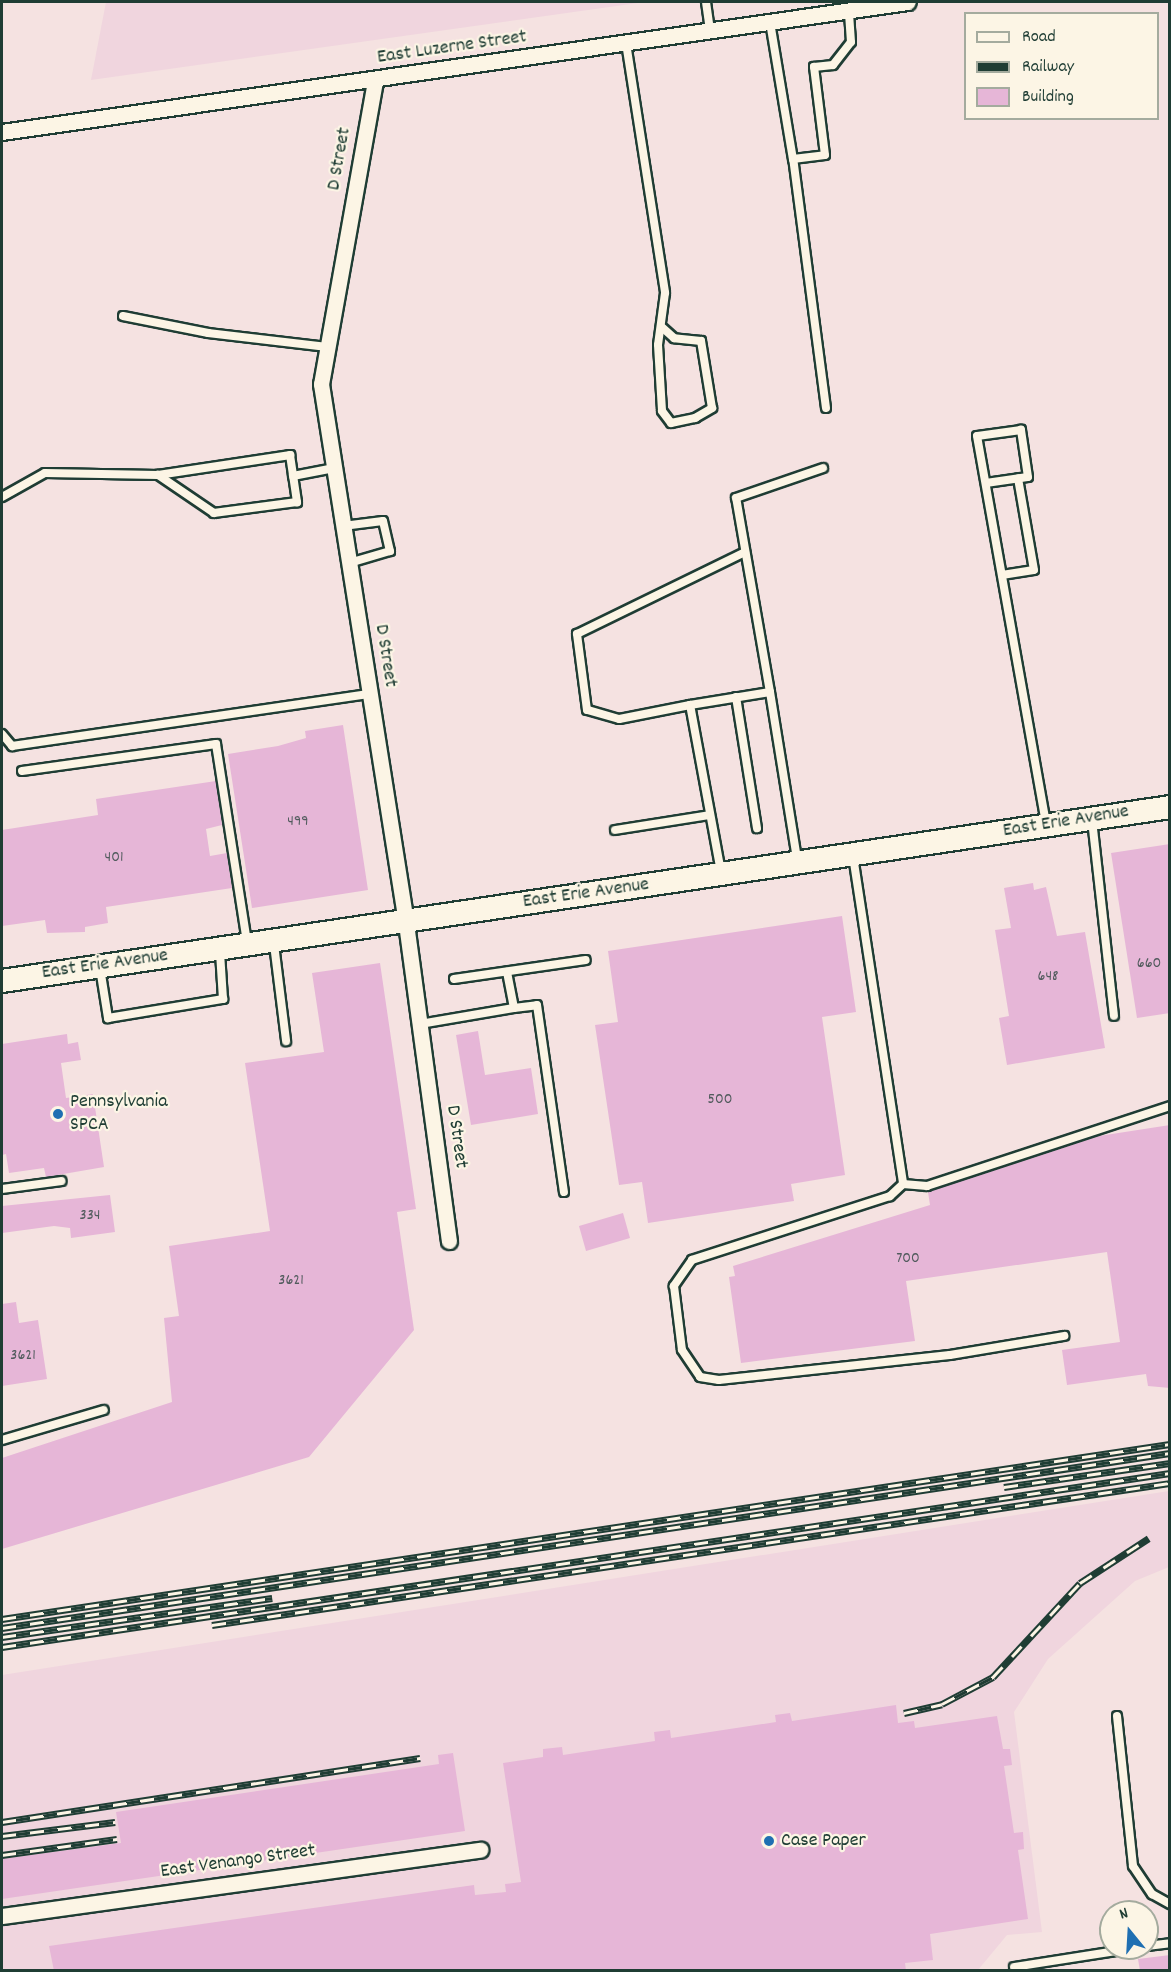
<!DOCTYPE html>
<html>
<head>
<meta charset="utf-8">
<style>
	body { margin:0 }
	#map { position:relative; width:1171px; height:1972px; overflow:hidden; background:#f5e2e1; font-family:Dekko,sans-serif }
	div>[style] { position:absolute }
	.built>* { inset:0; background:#f0d5de }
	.building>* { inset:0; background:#e6b6d7 }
	.roads { filter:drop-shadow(2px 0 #1f3d34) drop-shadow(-2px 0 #1f3d34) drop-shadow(0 2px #1f3d34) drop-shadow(0 -2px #1f3d34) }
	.service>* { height:8px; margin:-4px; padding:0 4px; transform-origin:4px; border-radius:4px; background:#fcf5e5 }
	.minor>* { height:15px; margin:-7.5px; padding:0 7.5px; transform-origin:7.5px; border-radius:7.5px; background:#fcf5e5 }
	.secondary>* { height:22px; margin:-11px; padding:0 11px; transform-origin:11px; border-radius:11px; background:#fcf5e5 }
	.rail>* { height:7px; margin-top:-3.5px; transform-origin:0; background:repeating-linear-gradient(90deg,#fcf5e5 0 14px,#1f3d34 0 28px); box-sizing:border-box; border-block:2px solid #1f3d34 }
	.dots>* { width:16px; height:16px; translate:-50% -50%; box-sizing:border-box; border:3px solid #fcf5e5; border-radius:50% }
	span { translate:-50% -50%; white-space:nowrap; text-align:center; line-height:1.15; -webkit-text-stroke:4.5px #fcf5e5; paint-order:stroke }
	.number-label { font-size:16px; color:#515b5d }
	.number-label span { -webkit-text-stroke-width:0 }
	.street-label { font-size:20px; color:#1f3d34 }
	.poi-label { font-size:20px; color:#1f3d34 }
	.left { translate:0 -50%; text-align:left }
	.frame { position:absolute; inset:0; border:3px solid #1f3d34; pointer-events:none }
	.legend { position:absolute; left:964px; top:12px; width:195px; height:108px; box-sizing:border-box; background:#fcf5e5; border:2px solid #a4ab9e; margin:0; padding:8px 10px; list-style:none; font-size:18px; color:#1f3d34 }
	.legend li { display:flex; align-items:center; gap:12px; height:30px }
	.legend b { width:30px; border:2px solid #a4ab9e }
	.north { position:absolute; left:1099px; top:1900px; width:60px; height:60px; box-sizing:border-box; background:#fcf5e5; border:2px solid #a4ab9e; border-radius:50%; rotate:342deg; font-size:16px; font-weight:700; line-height:24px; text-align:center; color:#1f3d34 }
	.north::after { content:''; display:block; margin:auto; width:21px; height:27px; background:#1f6fb2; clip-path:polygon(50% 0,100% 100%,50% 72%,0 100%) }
</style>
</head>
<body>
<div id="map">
	<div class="built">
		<div style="clip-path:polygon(106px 2px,645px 2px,91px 80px)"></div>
		<div style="clip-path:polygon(1169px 1491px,1169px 1567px,1135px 1581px,1048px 1659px,1014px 1712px,1042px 1932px,1007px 1935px,978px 1970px,2px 1970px,2px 1675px)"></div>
	</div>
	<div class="building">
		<div style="clip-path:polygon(343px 725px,368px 890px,252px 908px,228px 754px,278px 746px,306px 738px,305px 731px)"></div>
		<div style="clip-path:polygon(216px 781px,222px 825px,206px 829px,210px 856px,227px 853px,232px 888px,106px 907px,108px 923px,85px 927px,85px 932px,47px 933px,45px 920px,2px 926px,2px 830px,98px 815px,96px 799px)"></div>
		<div style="clip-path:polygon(1170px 844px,1170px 1013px,1137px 1018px,1111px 853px)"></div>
		<div style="clip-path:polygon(1033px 883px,1034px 890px,1046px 887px,1057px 936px,1085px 932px,1105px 1048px,1007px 1065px,999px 1018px,1009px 1016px,995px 930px,1011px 928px,1004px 888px)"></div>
		<div style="clip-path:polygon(842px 916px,856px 1012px,822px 1017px,845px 1175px,791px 1184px,794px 1201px,648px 1223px,642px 1182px,619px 1185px,595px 1025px,618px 1022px,608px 951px)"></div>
		<div style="clip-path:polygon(380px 963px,416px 1209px,397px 1212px,414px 1330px,309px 1457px,2px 1549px,2px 1458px,172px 1402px,164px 1318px,179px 1316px,169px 1246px,270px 1231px,245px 1063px,324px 1052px,312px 973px)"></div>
		<div style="clip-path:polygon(478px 1031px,485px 1075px,531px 1068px,538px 1114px,471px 1125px,456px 1035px)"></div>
		<div style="clip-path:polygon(67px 1034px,68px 1044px,78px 1042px,81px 1060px,61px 1063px,66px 1098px,93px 1094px,104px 1167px,46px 1177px,44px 1168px,9px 1173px,6px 1154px,2px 1155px,2px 1044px)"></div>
		<div style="clip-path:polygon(1170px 1125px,1170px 1388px,1148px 1386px,1146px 1374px,1067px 1385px,1062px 1350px,1120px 1342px,1107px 1252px,906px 1281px,915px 1341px,741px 1363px,729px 1277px,735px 1276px,733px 1266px,930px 1205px,928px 1192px,1099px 1136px)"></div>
		<div style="clip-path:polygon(110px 1195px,115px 1232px,71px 1238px,70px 1228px,54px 1226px,2px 1233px,2px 1206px)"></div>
		<div style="clip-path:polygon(623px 1213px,630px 1238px,586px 1251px,579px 1226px)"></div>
		<div style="clip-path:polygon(16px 1302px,19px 1323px,38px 1320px,47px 1379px,2px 1386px,2px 1304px)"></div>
		<div style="clip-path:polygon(896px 1705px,898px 1723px,914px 1721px,915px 1728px,997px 1716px,1003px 1749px,1010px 1749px,1012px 1765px,1004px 1766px,1014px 1833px,1023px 1832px,1024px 1849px,1018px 1850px,1028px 1919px,930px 1934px,933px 1960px,905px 1963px,906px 1971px,54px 1971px,49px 1946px,474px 1885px,475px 1895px,506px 1892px,505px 1884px,521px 1882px,503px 1763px,543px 1757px,543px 1749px,562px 1747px,563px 1755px,655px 1741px,654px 1732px,670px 1730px,671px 1738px,776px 1722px,775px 1715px,790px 1713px,792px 1721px)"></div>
		<div style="clip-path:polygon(453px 1753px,465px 1831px,2px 1899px,2px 1859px,121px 1843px,116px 1812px,439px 1764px,438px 1755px)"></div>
		<div style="clip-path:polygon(1170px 1955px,1170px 1971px,1140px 1971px,1138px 1959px)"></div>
	</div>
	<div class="roads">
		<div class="service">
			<div style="left:706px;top:2px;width:29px;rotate:82deg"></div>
			<div style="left:770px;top:22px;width:139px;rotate:80.5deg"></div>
			<div style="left:626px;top:43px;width:253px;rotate:81.1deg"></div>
			<div style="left:665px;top:293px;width:52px;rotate:97.7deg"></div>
			<div style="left:658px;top:345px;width:66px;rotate:86.5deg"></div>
			<div style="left:662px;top:411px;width:15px;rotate:53deg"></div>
			<div style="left:671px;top:423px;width:25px;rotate:-12deg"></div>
			<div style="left:695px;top:418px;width:20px;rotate:-30deg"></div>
			<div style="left:712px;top:408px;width:68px;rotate:-99.3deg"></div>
			<div style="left:701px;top:341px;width:27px;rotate:-174deg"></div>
			<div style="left:674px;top:338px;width:15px;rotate:-138deg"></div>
			<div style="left:123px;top:316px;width:87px;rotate:11.3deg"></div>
			<div style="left:208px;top:333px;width:120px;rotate:6.7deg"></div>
			<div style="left:826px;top:408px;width:251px;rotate:-97.5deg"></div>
			<div style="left:793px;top:159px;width:32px;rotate:-7deg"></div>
			<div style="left:825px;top:155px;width:89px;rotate:-97.1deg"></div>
			<div style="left:814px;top:67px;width:19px;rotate:-6deg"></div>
			<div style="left:833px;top:65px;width:29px;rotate:-52deg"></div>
			<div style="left:851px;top:42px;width:32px;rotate:-94deg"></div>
			<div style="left:293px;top:476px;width:42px;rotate:-11deg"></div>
			<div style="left:986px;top:483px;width:42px;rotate:-8.1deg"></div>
			<div style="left:1028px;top:477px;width:48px;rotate:-98.5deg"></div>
			<div style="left:1021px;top:430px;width:44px;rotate:172.2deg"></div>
			<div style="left:977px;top:436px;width:394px;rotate:79.9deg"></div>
			<div style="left:2px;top:497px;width:49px;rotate:-29.2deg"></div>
			<div style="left:45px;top:473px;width:113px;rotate:1deg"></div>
			<div style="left:158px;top:475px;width:134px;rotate:-8.6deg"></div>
			<div style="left:290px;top:455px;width:48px;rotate:81.5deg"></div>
			<div style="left:297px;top:502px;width:84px;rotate:172.5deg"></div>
			<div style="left:214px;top:513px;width:68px;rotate:-145.8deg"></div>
			<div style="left:343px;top:526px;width:40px;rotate:-7.1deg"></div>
			<div style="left:383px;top:521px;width:31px;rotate:77deg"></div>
			<div style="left:390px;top:551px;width:43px;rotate:163.7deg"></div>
			<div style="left:1002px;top:575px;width:32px;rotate:-9deg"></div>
			<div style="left:1034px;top:570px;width:93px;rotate:-99.9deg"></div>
			<div style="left:770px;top:692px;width:197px;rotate:-99.9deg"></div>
			<div style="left:736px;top:498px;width:92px;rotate:-19deg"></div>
			<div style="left:736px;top:697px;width:133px;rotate:80.9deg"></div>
			<div style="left:690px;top:705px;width:72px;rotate:168.8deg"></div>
			<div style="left:619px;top:719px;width:33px;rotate:-164deg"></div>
			<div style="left:587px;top:710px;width:77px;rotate:-97.5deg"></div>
			<div style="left:577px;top:634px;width:187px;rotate:-26deg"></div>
			<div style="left:2px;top:734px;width:16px;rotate:50deg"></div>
			<div style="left:12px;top:746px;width:362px;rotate:-8.3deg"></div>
			<div style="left:22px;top:771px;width:196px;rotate:-7.9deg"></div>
			<div style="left:216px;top:744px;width:201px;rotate:81.1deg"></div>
			<div style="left:1092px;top:820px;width:197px;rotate:83.6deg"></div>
			<div style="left:615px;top:830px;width:96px;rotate:-9deg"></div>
			<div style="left:853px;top:856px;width:332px;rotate:81.3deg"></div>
			<div style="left:903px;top:1184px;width:18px;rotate:137deg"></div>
			<div style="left:890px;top:1196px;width:208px;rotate:162.1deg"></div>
			<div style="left:692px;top:1260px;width:32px;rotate:125deg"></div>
			<div style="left:674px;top:1286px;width:64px;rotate:82.9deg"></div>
			<div style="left:682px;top:1350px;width:32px;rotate:56deg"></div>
			<div style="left:700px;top:1377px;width:19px;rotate:9deg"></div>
			<div style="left:719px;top:1380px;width:232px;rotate:-6.2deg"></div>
			<div style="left:950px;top:1355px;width:116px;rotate:-9.5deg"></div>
			<div style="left:721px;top:872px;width:170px;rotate:-100.5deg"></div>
			<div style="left:690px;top:705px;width:81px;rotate:-9.2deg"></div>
			<div style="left:770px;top:692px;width:169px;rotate:80.8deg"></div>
			<div style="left:274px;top:944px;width:98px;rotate:82.9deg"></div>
			<div style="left:100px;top:968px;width:51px;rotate:80.9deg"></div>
			<div style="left:108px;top:1018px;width:117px;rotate:-9.4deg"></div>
			<div style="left:223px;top:999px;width:47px;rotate:-93.7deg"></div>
			<div style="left:454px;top:979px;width:133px;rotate:-8.2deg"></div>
			<div style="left:514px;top:1008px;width:23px;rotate:-7deg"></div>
			<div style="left:537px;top:1005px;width:189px;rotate:81.8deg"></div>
			<div style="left:420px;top:1024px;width:95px;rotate:-9.7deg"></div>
			<div style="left:514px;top:1008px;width:37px;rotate:-101deg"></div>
			<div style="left:903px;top:1184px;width:24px;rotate:5deg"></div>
			<div style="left:927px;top:1186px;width:256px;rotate:-18.2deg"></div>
			<div style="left:2px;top:1189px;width:60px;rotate:-7.7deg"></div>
			<div style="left:2px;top:1440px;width:106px;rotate:-16.4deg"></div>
			<div style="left:1117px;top:1716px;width:151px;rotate:83.9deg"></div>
			<div style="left:1133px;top:1866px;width:34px;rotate:56deg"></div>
			<div style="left:1152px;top:1894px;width:21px;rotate:29deg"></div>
			<div style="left:1147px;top:1946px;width:23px;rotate:-7deg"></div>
			<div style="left:1014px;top:1967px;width:122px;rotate:-8.9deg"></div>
		</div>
		<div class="minor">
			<div style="left:375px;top:81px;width:308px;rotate:100.1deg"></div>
			<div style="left:321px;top:384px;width:539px;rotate:81.03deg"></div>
			<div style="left:405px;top:916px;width:328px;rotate:82.3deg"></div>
			<div style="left:2px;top:132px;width:915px;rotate:-8.17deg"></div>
			<div style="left:2px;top:1916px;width:483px;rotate:-7.9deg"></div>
		</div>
		<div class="secondary">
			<div style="left:2px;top:981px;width:1181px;rotate:-8.47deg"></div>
		</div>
	</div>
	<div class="rail">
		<div style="left:1004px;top:1487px;width:168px;rotate:-8.2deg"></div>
		<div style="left:2px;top:1619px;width:1181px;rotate:-8.52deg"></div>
		<div style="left:212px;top:1625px;width:968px;rotate:-8.43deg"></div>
		<div style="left:2px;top:1628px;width:1181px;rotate:-8.52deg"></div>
		<div style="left:2px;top:1637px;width:273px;rotate:-8.2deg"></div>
		<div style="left:2px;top:1647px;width:1181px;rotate:-8.47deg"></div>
		<div style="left:904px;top:1713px;width:39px;rotate:-13deg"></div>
		<div style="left:942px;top:1704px;width:58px;rotate:-27.9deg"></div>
		<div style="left:993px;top:1677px;width:128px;rotate:-47.2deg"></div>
		<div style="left:1080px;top:1583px;width:82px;rotate:-33.1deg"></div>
		<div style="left:2px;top:1822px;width:423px;rotate:-8.7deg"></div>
		<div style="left:2px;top:1836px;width:114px;rotate:-7.1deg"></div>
		<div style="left:2px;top:1855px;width:116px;rotate:-7.9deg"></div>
	</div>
	<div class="dots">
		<div style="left:58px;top:1114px;background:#1f6fb2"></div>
		<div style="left:769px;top:1841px;background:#1f6fb2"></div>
	</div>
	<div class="number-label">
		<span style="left:298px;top:822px">499</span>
		<span style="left:114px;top:858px">401</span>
		<span style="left:1149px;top:964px">660</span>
		<span style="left:1048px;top:977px">648</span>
		<span style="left:720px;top:1100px">500</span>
		<span style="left:90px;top:1216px">334</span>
		<span style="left:908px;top:1259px">700</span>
		<span style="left:291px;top:1281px">3621</span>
		<span style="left:23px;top:1356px">3621</span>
	</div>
	<div class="street-label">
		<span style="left:452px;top:48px;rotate:-8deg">East Luzerne Street</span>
		<span style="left:340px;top:159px;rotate:-80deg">D Street</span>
		<span style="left:385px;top:656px;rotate:81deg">D Street</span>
		<span style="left:1066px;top:822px;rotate:-9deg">East Erie Avenue</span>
		<span style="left:586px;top:894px;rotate:-8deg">East Erie Avenue</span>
		<span style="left:105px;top:965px;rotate:-8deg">East Erie Avenue</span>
		<span style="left:456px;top:1137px;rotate:82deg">D Street</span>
		<span style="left:238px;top:1862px;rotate:-8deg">East Venango Street</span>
	</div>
	<div class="poi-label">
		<span class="left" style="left:70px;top:1114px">Pennsylvania<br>SPCA</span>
		<span class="left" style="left:781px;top:1841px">Case Paper</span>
	</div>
	<div class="frame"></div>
	<ul class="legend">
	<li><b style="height:8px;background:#fcf5e5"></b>Road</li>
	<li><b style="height:8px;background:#1f3d34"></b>Railway</li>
	<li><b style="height:16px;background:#e6b6d7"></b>Building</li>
	</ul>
	<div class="north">N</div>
</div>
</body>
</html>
